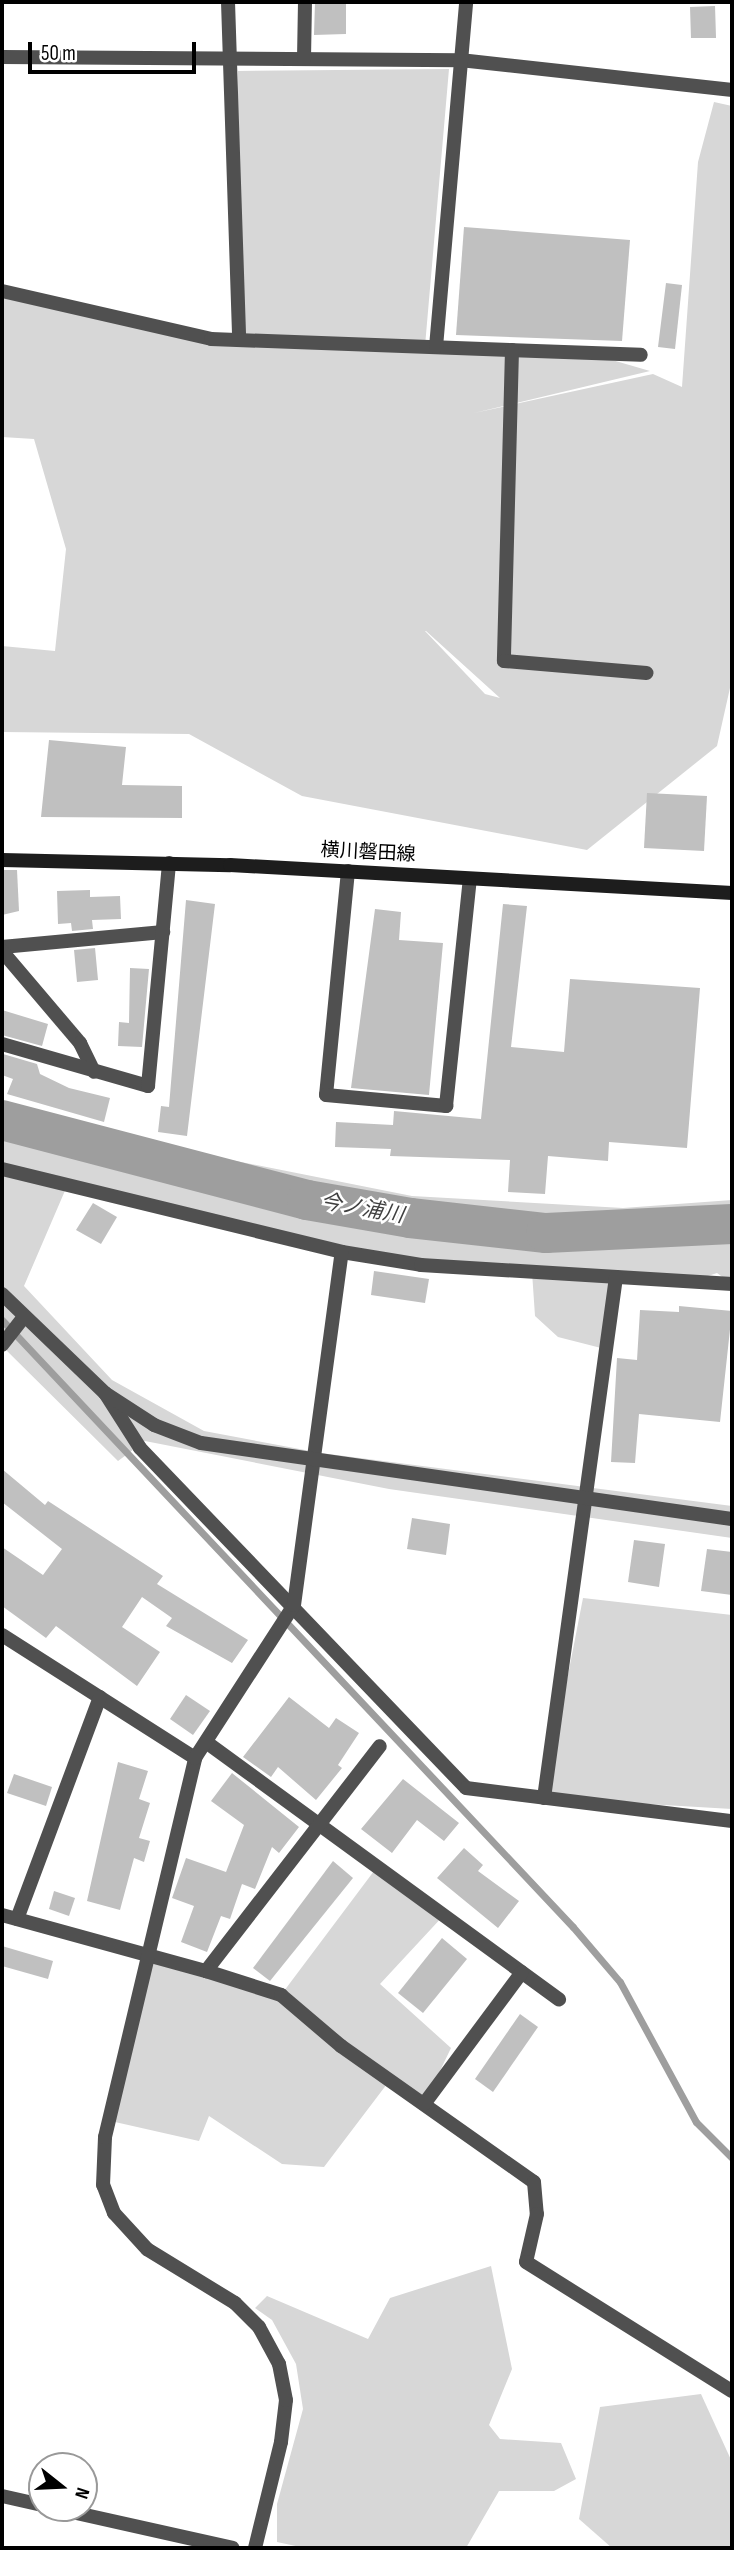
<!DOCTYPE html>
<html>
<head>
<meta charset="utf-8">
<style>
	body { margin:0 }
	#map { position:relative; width:734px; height:2550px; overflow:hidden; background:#fff; font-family:"Sofia Sans Condensed","Noto Sans JP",sans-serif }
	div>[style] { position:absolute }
	.green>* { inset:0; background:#d7d7d7 }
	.stream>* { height:7px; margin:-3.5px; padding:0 3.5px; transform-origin:3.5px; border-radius:3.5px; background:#9e9e9e }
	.river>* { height:40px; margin:-20px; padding:0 20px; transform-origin:20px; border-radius:20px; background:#9e9e9e }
	.building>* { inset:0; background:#c0c0c0 }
	.minor>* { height:14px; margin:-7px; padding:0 7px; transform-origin:7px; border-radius:7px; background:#505050 }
	.tertiary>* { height:14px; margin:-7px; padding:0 7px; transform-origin:7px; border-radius:7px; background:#505050 }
	.secondary>* { height:14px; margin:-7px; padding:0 7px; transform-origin:7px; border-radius:7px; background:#1d1d1d }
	span { translate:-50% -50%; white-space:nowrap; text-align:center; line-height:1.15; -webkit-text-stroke:5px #fff; paint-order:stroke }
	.street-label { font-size:19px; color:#000 }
	.water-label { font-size:21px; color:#3f3f3f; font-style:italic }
	.frame { position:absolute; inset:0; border:4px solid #000; pointer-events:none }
	.north { position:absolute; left:28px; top:2452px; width:70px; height:70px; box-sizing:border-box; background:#fff; border:2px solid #999; border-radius:50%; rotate:108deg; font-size:19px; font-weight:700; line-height:28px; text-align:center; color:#000 }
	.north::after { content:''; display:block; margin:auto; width:24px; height:32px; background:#000; clip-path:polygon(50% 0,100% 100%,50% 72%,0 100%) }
	.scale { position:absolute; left:28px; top:42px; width:168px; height:32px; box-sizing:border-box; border:4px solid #000; border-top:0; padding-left:9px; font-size:21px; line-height:24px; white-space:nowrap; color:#000; -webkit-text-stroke:5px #fff; paint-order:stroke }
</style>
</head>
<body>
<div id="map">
	<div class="green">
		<div style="clip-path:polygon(evenodd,449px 69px,425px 346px,588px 353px,650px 371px,474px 413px,653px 374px,682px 387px,698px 162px,714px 102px,732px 106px,732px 679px,717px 746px,587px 850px,302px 796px,189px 734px,2px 732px,2px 646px,55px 651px,66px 549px,34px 439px,2px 437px,2px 295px,157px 327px,239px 336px,238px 71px,449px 69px,425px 631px,426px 631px,500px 698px,485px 694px,425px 631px)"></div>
		<div style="clip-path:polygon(2px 1108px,26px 1119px,412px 1196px,623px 1208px,732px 1200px,732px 1284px,717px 1273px,693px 1281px,614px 1276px,605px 1349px,558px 1337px,535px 1316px,532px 1272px,317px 1246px,67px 1186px,24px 1286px,112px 1380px,204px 1431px,321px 1453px,732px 1506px,732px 1538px,389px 1489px,145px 1441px,118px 1461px,2px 1346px)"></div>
		<div style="clip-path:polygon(583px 1598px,732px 1615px,732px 1809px,544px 1798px)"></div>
		<div style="clip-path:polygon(377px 1867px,444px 1915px,380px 1984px,451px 2048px,424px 2104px,390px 2080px,324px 2167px,282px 2164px,209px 2116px,199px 2141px,115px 2122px,148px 1957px,281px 1995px)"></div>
		<div style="clip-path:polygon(491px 2266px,512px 2369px,489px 2425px,500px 2439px,561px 2443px,576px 2479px,554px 2491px,499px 2491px,466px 2548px,305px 2548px,277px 2542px,277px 2504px,303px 2409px,296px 2364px,272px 2320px,255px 2308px,267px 2296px,368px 2339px,390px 2298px)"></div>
		<div style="clip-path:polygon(701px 2394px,732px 2462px,732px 2548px,612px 2548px,579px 2519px,600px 2407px)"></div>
	</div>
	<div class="stream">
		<div style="left:2px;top:1320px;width:833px;rotate:46.75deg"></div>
		<div style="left:573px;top:1927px;width:72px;rotate:49.5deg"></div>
		<div style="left:620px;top:1982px;width:159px;rotate:61.5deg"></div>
		<div style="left:696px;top:2122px;width:51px;rotate:45deg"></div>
	</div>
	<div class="river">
		<div style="left:2px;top:1120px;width:315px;rotate:14.7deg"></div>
		<div style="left:307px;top:1200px;width:105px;rotate:9.9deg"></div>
		<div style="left:410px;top:1218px;width:137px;rotate:6.3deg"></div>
		<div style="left:546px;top:1233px;width:186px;rotate:-2.8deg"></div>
	</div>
	<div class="building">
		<div style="clip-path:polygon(315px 2px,346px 2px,346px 34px,314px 35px)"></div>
		<div style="clip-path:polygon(715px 6px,716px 38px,691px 38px,690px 7px)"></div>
		<div style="clip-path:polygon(464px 227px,630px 240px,622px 341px,456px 335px)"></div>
		<div style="clip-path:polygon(666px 283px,682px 285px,675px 349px,658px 347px)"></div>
		<div style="clip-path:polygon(49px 740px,126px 747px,122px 785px,182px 786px,182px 818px,41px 817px)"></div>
		<div style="clip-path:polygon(647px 793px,707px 796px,704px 851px,644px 848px)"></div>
		<div style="clip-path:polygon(2px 870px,17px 870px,19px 911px,2px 915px)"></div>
		<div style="clip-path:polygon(90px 890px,90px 897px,120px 896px,121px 919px,92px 920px,93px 929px,72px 931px,71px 923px,58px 924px,57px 891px)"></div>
		<div style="clip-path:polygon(186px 900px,215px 904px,187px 1136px,158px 1132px,161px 1106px,169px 1107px)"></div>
		<div style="clip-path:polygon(503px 904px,527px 906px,511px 1047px,564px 1052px,570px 979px,700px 988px,687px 1148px,609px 1142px,608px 1161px,548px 1156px,545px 1194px,508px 1192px,510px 1160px,390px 1156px,391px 1149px,335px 1147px,336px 1122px,393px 1125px,394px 1111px,481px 1119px)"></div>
		<div style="clip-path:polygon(375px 909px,401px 912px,399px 940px,443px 943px,429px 1095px,351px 1088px)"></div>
		<div style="clip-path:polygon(95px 948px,98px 980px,77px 982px,74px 950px)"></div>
		<div style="clip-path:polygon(130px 968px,149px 969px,142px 1047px,118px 1046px,119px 1022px,129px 1023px)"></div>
		<div style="clip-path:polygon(2px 1010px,48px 1024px,42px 1046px,2px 1035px)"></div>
		<div style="clip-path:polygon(3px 1054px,37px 1064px,40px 1074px,69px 1088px,110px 1098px,104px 1122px,7px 1094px,13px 1079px,2px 1075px)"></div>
		<div style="clip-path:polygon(93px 1203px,117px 1217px,101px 1244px,76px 1230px)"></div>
		<div style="clip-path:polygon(374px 1271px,429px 1279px,425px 1303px,371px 1295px)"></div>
		<div style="clip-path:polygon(679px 1306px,732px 1311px,720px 1422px,639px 1414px,635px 1463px,611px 1462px,617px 1358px,637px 1360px,640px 1310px,679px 1312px)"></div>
		<div style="clip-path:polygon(2px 1469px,45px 1505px,48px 1501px,163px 1576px,157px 1584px,248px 1640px,232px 1663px,166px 1626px,172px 1618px,142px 1597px,122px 1627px,160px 1652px,137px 1686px,56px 1626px,46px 1638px,2px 1606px,2px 1547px,43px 1575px,62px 1549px,2px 1502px)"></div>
		<div style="clip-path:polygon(412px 1518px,450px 1524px,446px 1555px,407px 1549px)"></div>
		<div style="clip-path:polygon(634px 1540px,665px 1544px,659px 1587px,628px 1582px)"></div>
		<div style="clip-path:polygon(707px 1549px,732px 1552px,732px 1595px,701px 1591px)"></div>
		<div style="clip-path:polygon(186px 1695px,210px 1711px,193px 1735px,170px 1719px)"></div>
		<div style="clip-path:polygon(289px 1697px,329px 1728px,336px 1718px,359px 1733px,338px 1765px,342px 1768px,316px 1800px,278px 1767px,271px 1777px,243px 1757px)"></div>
		<div style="clip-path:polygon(118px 1762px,148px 1771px,139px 1799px,150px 1803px,139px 1838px,150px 1841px,144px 1862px,134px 1858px,120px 1910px,87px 1901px)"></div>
		<div style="clip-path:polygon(232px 1773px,299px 1827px,279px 1853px,272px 1847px,255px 1889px,242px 1884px,230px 1919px,221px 1916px,207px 1952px,181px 1942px,194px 1906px,172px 1898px,186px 1858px,226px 1872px,244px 1825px,211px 1801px)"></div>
		<div style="clip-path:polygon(14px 1774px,52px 1787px,46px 1806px,7px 1793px)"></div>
		<div style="clip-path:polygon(403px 1779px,459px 1823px,444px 1841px,417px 1820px,392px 1853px,361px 1829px)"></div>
		<div style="clip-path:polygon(464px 1848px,483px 1865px,478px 1871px,519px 1901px,498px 1928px,437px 1878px)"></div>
		<div style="clip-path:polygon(333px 1861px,353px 1878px,270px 1981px,253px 1968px)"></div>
		<div style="clip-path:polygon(54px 1891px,75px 1898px,69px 1916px,49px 1909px)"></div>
		<div style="clip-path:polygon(442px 1938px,467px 1959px,423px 2013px,398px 1993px)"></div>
		<div style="clip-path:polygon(2px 1946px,53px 1961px,48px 1979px,2px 1966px)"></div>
		<div style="clip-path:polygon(520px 2014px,538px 2027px,493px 2092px,475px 2079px)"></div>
	</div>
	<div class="minor">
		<div style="left:228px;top:2px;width:334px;rotate:88.1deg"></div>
		<div style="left:2px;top:57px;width:458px;rotate:0.4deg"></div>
		<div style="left:460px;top:60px;width:274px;rotate:6.3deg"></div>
		<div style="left:304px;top:59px;width:57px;rotate:-89deg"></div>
		<div style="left:2px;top:291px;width:214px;rotate:12.9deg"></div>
		<div style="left:211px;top:339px;width:430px;rotate:2.1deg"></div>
		<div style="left:436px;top:347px;width:346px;rotate:-85deg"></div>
		<div style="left:512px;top:350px;width:311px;rotate:91.5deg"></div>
		<div style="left:504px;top:661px;width:143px;rotate:4.8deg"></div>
		<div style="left:348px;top:871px;width:225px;rotate:95.6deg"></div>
		<div style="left:326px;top:1095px;width:121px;rotate:5.2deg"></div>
		<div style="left:446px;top:1106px;width:228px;rotate:-84deg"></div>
		<div style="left:2px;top:947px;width:162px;rotate:-5.3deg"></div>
		<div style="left:2px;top:951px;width:121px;rotate:49.7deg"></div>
		<div style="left:80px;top:1043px;width:32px;rotate:64deg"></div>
		<div style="left:2px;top:1044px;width:152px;rotate:16deg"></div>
		<div style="left:148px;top:1086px;width:224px;rotate:-84.6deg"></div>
		<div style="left:2px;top:1169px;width:350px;rotate:13.7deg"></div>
		<div style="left:342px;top:1252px;width:80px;rotate:9.3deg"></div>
		<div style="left:421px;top:1265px;width:312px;rotate:3.5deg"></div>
		<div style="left:2px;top:1345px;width:36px;rotate:-52deg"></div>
		<div style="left:105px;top:1393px;width:65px;rotate:57.5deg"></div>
		<div style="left:140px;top:1448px;width:471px;rotate:46.2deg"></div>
		<div style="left:466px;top:1788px;width:268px;rotate:7.1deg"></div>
		<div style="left:2px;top:1635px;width:229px;rotate:32.5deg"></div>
		<div style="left:206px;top:1742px;width:437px;rotate:36.1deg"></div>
		<div style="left:544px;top:1798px;width:526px;rotate:-82.13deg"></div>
		<div style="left:2px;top:1915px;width:212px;rotate:15.4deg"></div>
		<div style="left:206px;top:1971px;width:284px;rotate:-52.3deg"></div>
		<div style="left:17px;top:1919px;width:237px;rotate:-69.5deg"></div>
		<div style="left:206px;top:1971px;width:79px;rotate:17.7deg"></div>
		<div style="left:281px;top:1995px;width:79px;rotate:40.4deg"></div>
		<div style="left:341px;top:2046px;width:236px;rotate:35.2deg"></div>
		<div style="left:534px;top:2182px;width:32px;rotate:85deg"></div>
		<div style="left:537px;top:2214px;width:49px;rotate:102.9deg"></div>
		<div style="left:526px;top:2262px;width:243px;rotate:32.1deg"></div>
		<div style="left:424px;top:2104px;width:164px;rotate:-53.4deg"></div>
		<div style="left:2px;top:2496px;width:41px;rotate:12.7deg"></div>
		<div style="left:54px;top:2508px;width:183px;rotate:12.6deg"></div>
		<div style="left:255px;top:2548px;width:109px;rotate:-76.2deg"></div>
		<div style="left:281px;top:2442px;width:42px;rotate:-83.2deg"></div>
		<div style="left:286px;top:2400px;width:37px;rotate:-101deg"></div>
		<div style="left:279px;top:2364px;width:42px;rotate:-118.4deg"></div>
		<div style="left:259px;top:2327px;width:34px;rotate:-135deg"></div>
		<div style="left:235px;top:2303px;width:103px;rotate:-148.5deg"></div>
		<div style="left:147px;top:2249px;width:49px;rotate:-132.5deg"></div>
		<div style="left:114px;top:2213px;width:30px;rotate:-111deg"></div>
		<div style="left:103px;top:2185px;width:48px;rotate:-87.6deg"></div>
		<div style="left:105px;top:2137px;width:390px;rotate:-76.6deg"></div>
		<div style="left:195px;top:1758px;width:182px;rotate:-57.1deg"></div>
		<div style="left:294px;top:1605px;width:356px;rotate:-82.3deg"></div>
	</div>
	<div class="tertiary">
		<div style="left:2px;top:1294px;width:143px;rotate:43.9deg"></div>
		<div style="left:105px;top:1393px;width:59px;rotate:33.1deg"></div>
		<div style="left:154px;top:1425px;width:50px;rotate:21deg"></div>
		<div style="left:201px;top:1443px;width:536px;rotate:8.15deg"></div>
	</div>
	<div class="secondary">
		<div style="left:2px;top:860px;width:228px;rotate:1.3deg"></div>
		<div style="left:230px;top:865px;width:503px;rotate:3.19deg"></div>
	</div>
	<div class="street-label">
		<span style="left:368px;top:853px;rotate:3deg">横川磐田線</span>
	</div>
	<div class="water-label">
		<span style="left:362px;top:1209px;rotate:10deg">今ノ浦川</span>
	</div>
	<div class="frame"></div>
	<div class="north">N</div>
	<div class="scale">50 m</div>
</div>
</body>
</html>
